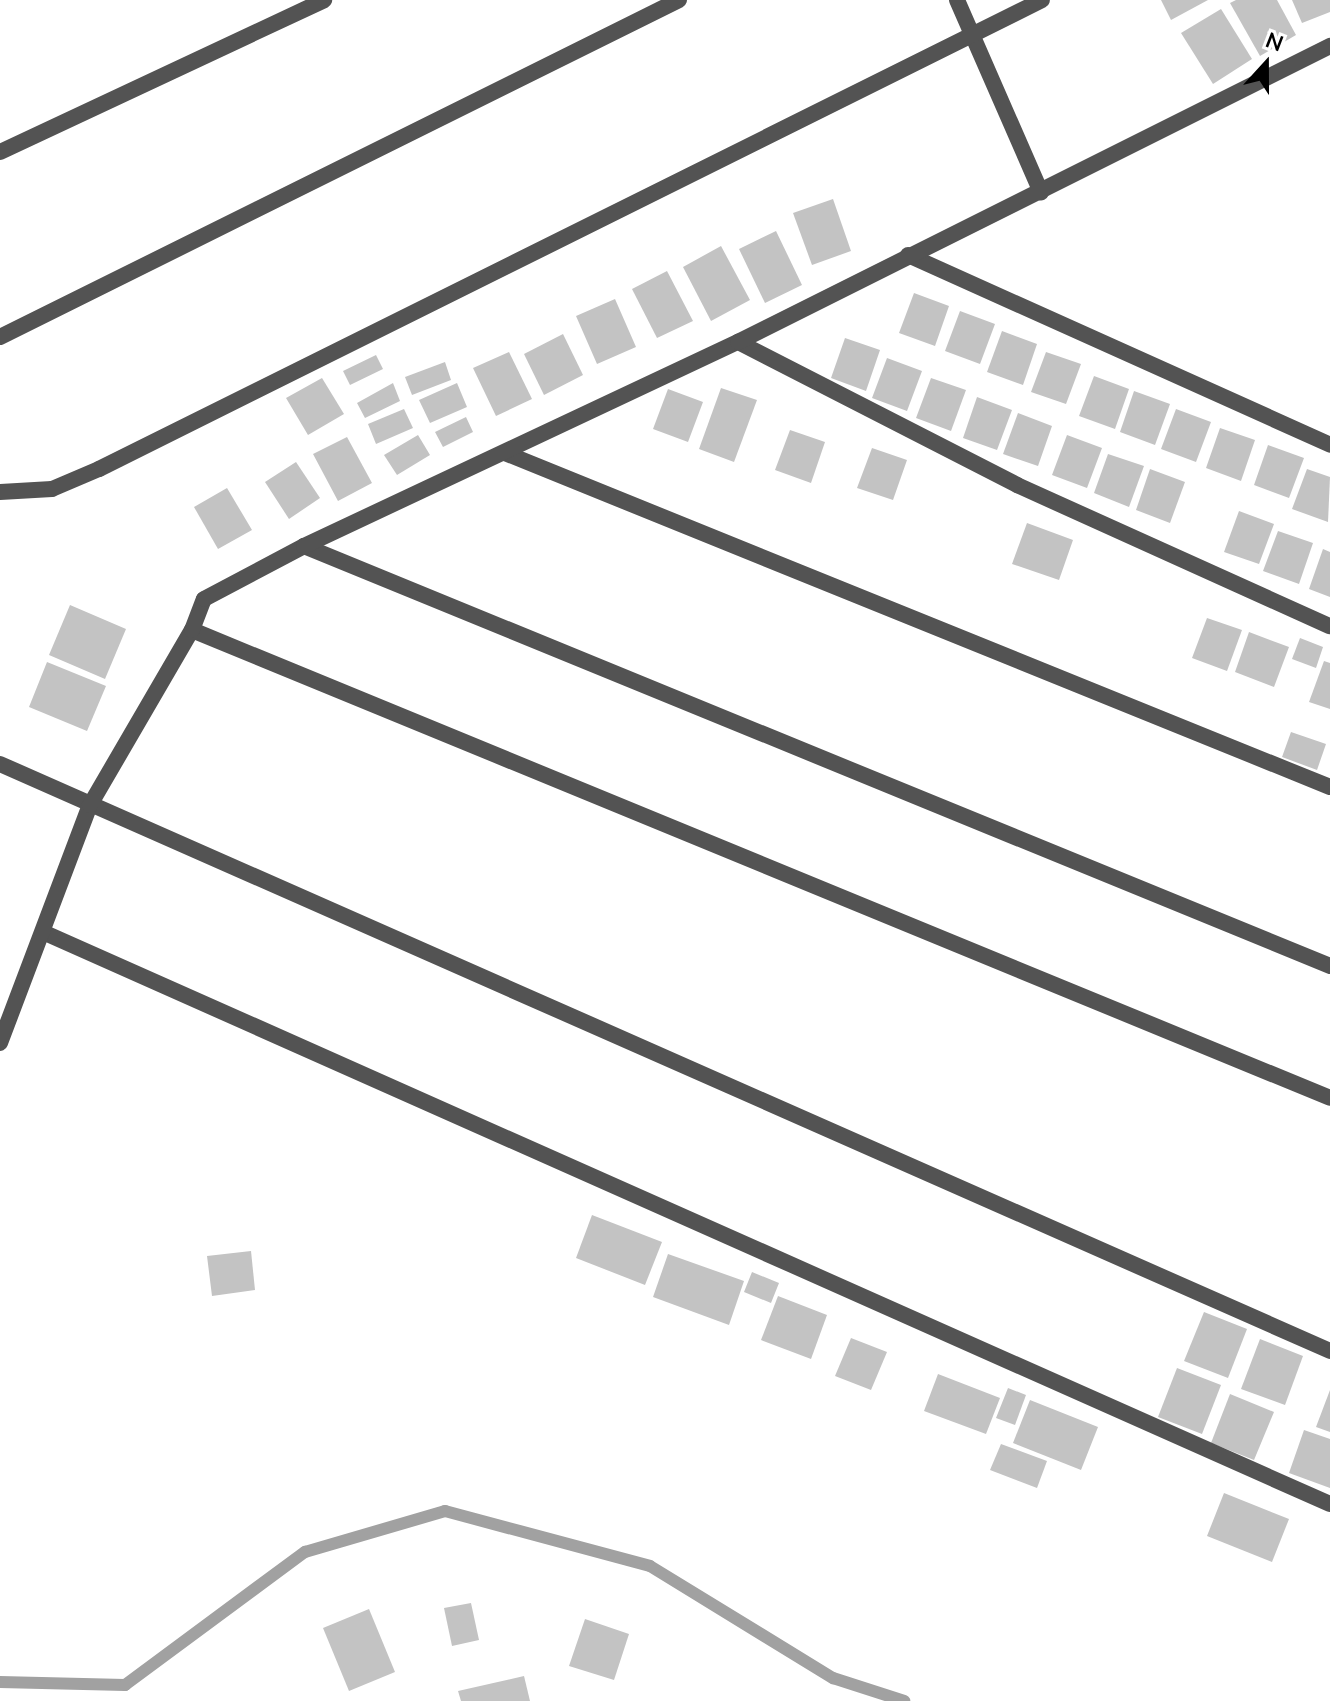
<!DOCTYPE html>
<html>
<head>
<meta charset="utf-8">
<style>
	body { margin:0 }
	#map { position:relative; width:1330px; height:1701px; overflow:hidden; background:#fff; font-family:Mulish,sans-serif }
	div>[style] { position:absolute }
	.stream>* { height:12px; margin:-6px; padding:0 6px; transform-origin:6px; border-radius:6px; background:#a1a1a1 }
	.building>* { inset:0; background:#c3c3c3 }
	.minor>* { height:16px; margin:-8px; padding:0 8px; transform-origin:8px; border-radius:8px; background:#535353 }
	span { translate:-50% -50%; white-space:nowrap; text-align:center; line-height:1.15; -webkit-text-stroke:6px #fff; paint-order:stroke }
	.north { position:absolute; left:1226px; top:24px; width:80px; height:80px; -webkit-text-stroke:6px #fff; paint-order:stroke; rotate:21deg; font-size:22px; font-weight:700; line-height:32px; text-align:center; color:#000 }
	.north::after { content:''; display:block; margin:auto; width:28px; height:36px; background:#000; clip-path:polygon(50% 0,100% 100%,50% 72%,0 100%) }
</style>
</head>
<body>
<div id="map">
	<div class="stream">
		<div style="left:0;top:1682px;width:125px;rotate:1.4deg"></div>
		<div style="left:125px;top:1685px;width:224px;rotate:-36.5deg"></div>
		<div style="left:305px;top:1552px;width:146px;rotate:-16.3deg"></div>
		<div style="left:445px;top:1511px;width:212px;rotate:15deg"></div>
		<div style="left:650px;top:1566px;width:215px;rotate:31.5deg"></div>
		<div style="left:833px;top:1678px;width:75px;rotate:17.9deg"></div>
	</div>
	<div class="building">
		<div style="clip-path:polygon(1161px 0,1208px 0,1171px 20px)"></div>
		<div style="clip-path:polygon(1236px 0,1277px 0,1296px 35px,1260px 56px,1230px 3px)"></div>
		<div style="clip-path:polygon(1292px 0,1330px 0,1330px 12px,1302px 23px)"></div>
		<div style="clip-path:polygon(1221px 9px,1252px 59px,1213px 84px,1181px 33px)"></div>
		<div style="clip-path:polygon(833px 199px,851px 251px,812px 265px,793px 213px)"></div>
		<div style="clip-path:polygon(776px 231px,802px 285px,765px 303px,739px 249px)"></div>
		<div style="clip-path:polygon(721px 246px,750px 300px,711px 321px,683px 267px)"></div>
		<div style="clip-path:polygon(667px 271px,693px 321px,657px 338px,632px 289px)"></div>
		<div style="clip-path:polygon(914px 293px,949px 306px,935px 346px,899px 333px)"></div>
		<div style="clip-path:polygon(615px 299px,636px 347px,597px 364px,576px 316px)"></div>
		<div style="clip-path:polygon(960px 311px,995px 324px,980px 364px,945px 351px)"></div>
		<div style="clip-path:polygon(1002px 331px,1037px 344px,1023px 385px,987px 372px)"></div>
		<div style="clip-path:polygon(563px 334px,583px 375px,544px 395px,524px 354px)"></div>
		<div style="clip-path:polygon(845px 338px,880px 350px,866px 391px,831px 378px)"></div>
		<div style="clip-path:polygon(509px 352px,532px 399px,496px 416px,473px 368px)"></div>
		<div style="clip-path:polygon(1046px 352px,1081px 364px,1066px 404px,1031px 392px)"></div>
		<div style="clip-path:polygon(376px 355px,383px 369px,350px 385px,343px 371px)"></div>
		<div style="clip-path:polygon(887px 358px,922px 371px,907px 411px,872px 398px)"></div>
		<div style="clip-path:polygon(445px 362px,451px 380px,412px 395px,405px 377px)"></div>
		<div style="clip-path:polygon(1094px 376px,1129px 389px,1115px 429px,1079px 416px)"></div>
		<div style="clip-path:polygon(322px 378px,344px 414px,308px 435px,286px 398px)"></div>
		<div style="clip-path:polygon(931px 378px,966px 390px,951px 431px,916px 418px)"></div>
		<div style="clip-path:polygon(393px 383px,400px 401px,365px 418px,357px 403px)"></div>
		<div style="clip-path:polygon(457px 383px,467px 407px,430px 423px,419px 400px)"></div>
		<div style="clip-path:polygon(721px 388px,757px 400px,734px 462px,699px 449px)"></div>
		<div style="clip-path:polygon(668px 389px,703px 402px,688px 442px,653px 429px)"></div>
		<div style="clip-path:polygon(1134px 391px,1170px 404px,1155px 445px,1120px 432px)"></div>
		<div style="clip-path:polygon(977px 397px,1012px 410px,997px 450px,963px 438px)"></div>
		<div style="clip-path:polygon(404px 409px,413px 428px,376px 444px,368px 424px)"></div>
		<div style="clip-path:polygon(1176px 409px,1211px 422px,1196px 462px,1161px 449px)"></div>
		<div style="clip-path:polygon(1018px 413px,1052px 426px,1038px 466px,1003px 454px)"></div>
		<div style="clip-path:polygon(466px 417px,473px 432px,443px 447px,435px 432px)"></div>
		<div style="clip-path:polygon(1220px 428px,1255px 440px,1241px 481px,1206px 468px)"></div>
		<div style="clip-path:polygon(790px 430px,825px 442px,811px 483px,775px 470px)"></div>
		<div style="clip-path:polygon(418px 435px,430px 455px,397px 475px,384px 455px)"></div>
		<div style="clip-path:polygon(1067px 435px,1102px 448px,1087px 488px,1052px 475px)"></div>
		<div style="clip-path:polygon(347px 437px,372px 483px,338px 501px,313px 454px)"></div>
		<div style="clip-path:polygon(1268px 445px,1304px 458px,1289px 498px,1254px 485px)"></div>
		<div style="clip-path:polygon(872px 448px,907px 460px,893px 500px,857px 488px)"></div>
		<div style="clip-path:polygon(1108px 454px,1144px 466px,1129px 507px,1094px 493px)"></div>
		<div style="clip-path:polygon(296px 462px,320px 498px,289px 519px,265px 482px)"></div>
		<div style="clip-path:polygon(1150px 469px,1185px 482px,1170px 523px,1136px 510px)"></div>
		<div style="clip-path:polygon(1307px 469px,1330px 477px,1328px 522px,1292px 509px)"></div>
		<div style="clip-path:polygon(227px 488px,252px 530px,218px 549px,194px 507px)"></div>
		<div style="clip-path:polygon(1239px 511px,1274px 524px,1259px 564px,1224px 552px)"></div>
		<div style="clip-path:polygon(1027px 523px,1073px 540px,1059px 580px,1012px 564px)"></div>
		<div style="clip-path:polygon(1278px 531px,1313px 543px,1299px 584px,1263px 571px)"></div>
		<div style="clip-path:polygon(1323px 549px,1330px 552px,1330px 597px,1309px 589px)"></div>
		<div style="clip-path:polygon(70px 605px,126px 629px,105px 679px,49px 655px)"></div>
		<div style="clip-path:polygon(1207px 618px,1242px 630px,1227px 671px,1192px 658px)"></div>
		<div style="clip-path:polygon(1249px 632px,1289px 647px,1274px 687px,1235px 672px)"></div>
		<div style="clip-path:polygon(1300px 638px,1323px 647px,1316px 668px,1292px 659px)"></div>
		<div style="clip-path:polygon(1324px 661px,1330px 663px,1330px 709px,1309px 702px)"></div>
		<div style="clip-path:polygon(47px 662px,106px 686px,87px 731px,29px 707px)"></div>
		<div style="clip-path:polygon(1291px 732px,1326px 744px,1317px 770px,1282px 757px)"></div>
		<div style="clip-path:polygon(592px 1215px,662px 1242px,645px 1285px,576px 1258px)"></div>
		<div style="clip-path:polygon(251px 1251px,255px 1290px,212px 1296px,207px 1256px)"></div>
		<div style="clip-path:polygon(668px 1254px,744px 1281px,729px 1325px,653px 1297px)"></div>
		<div style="clip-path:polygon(752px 1272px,779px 1283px,771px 1303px,744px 1292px)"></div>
		<div style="clip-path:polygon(778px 1296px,827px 1315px,811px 1359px,761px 1340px)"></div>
		<div style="clip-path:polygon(1204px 1312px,1247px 1329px,1228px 1378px,1184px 1361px)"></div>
		<div style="clip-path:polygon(851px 1338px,887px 1352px,871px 1390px,835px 1376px)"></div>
		<div style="clip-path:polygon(1260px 1339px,1303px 1356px,1285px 1405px,1241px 1389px)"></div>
		<div style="clip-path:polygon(1177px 1368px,1221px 1385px,1202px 1434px,1158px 1417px)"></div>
		<div style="clip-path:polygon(938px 1374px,1000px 1398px,986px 1434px,924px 1411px)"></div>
		<div style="clip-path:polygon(1008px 1388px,1026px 1395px,1015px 1425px,996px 1418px)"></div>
		<div style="clip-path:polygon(1330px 1390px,1330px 1432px,1316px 1427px)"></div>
		<div style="clip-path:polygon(1230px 1394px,1274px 1412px,1254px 1460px,1211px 1443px)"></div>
		<div style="clip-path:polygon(1030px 1400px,1098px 1427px,1081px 1470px,1013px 1443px)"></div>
		<div style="clip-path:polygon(1304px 1430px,1330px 1439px,1330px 1488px,1289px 1473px)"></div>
		<div style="clip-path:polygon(1001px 1444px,1047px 1461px,1037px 1488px,990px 1470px)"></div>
		<div style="clip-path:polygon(1224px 1493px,1289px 1519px,1272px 1562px,1207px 1536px)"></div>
		<div style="clip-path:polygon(471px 1603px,479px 1640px,452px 1646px,444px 1608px)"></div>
		<div style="clip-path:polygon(369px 1609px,395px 1672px,349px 1691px,323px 1628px)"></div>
		<div style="clip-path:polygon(585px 1619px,629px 1634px,614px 1680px,569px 1666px)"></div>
		<div style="clip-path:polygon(524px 1676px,530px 1701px,461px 1701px,458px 1691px)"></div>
	</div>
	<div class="minor">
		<div style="left:957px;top:0;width:210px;rotate:66.4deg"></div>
		<div style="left:0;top:152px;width:358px;rotate:-25.1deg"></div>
		<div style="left:908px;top:255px;width:463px;rotate:24.2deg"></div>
		<div style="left:0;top:337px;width:758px;rotate:-26.4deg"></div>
		<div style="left:738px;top:342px;width:314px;rotate:27.1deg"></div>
		<div style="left:1017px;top:485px;width:343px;rotate:24.3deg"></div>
		<div style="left:505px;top:453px;width:890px;rotate:22.04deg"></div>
		<div style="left:0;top:492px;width:52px;rotate:-3.3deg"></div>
		<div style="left:52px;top:489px;width:51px;rotate:-23.1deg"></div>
		<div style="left:99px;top:469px;width:1053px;rotate:-26.44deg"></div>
		<div style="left:304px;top:546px;width:1109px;rotate:22.26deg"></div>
		<div style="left:192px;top:630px;width:1230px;rotate:22.35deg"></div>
		<div style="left:0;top:764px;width:1454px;rotate:23.81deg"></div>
		<div style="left:45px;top:933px;width:1406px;rotate:23.96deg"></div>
		<div style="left:0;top:1043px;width:254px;rotate:-69.3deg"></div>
		<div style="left:90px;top:805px;width:203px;rotate:-59.8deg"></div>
		<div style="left:192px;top:630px;width:33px;rotate:-69deg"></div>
		<div style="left:204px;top:599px;width:113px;rotate:-27.9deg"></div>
		<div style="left:304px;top:546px;width:480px;rotate:-25.2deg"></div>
		<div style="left:738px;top:342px;width:662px;rotate:-26.57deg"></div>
	</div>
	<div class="north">N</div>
</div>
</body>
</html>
